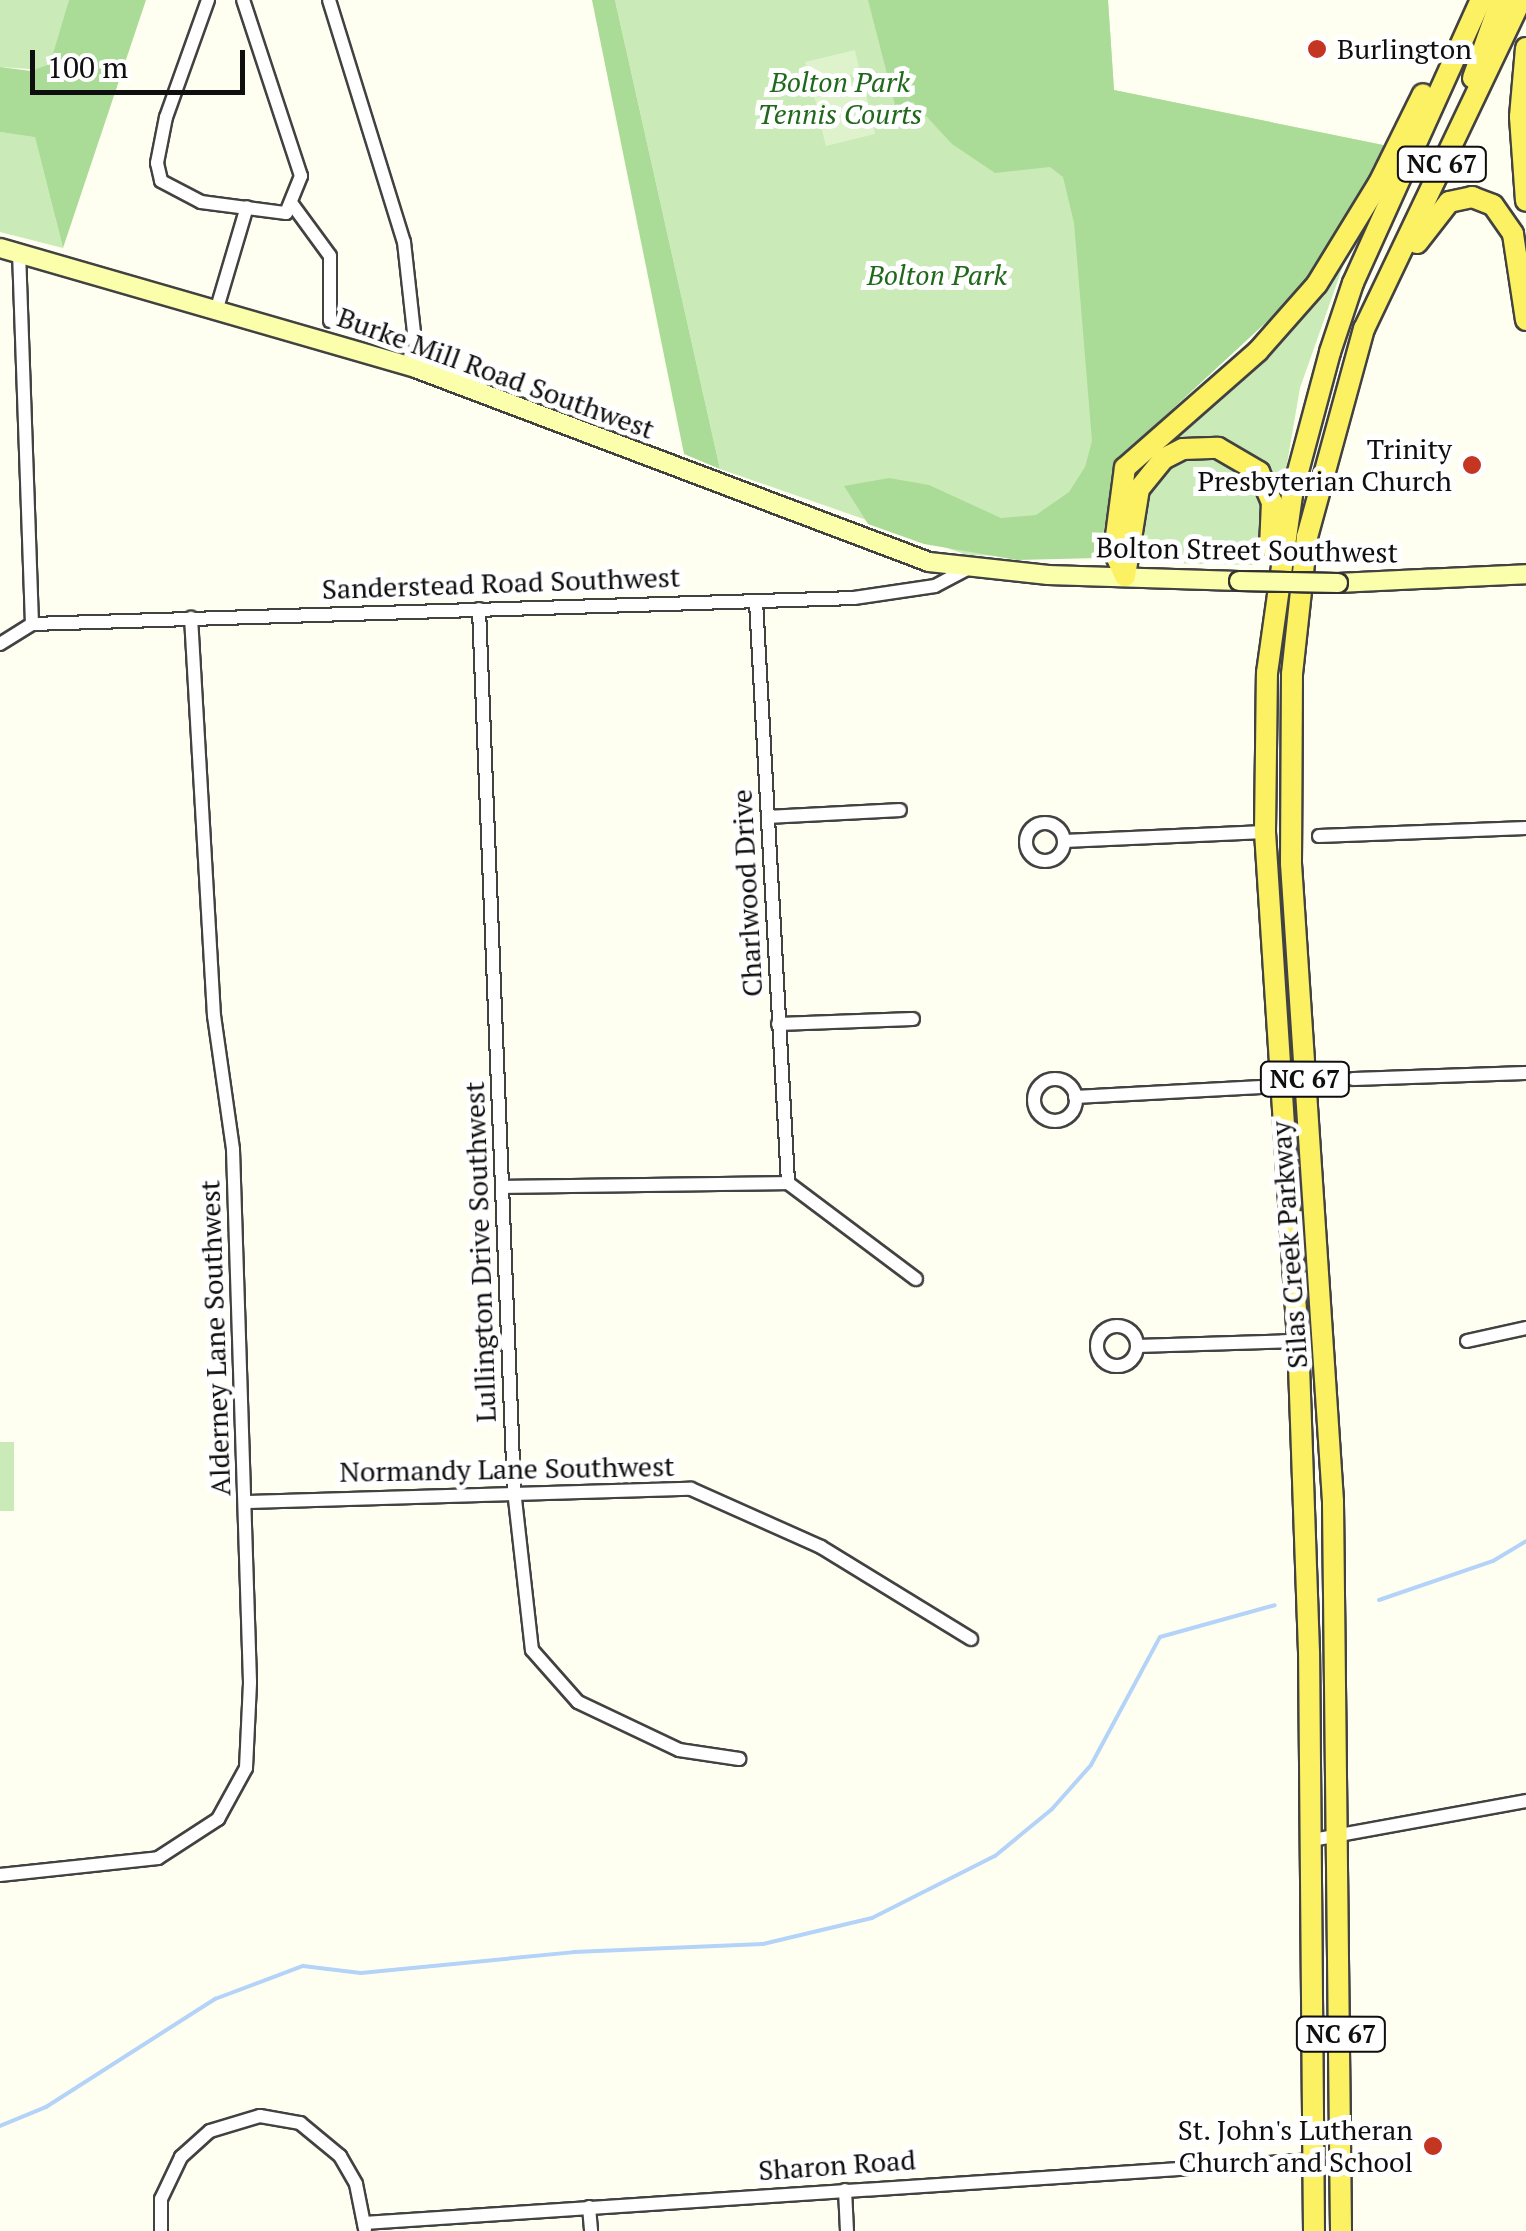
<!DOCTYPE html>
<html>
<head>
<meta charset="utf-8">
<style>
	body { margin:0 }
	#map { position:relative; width:1526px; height:2231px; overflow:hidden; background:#fffff1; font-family:"PT Serif",serif }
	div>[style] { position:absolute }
	.green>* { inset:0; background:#caebb8 }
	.forest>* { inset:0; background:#abdc97 }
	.pitch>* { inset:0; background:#def2cb }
	.stream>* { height:4px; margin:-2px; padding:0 2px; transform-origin:2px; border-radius:2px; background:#b4d3f8 }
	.roads { filter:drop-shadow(2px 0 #424242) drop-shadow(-2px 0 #424242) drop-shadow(0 2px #424242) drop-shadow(0 -2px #424242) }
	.street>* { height:12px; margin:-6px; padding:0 6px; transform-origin:6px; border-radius:6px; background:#fff }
	.street>.ring { margin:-6px; padding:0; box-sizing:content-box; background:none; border:12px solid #fff; border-radius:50% }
	.secondary>* { height:18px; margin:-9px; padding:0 9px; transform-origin:9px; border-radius:9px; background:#fbffac }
	.primary>* { height:20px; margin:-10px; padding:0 10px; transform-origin:10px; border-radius:10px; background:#fcf063 }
	.bridges { filter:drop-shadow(2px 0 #313131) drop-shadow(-2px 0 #313131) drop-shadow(0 2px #313131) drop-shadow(0 -2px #313131) }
	.secondary-bridge>* { height:18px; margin:-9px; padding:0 9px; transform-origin:9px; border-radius:9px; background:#fbffac }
	.dots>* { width:28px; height:28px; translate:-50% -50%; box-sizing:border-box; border:5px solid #fff; border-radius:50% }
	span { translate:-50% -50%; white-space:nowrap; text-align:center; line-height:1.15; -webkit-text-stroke:10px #fff; paint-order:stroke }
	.shield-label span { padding:2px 8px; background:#fff; border:2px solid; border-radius:8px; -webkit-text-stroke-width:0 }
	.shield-label { font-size:25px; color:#0f0f0f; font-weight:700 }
	.poi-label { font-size:28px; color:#0f0f0f }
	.left { translate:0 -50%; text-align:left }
	.right { translate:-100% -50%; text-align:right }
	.park-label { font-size:28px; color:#20691c; font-style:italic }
	.street-label { font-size:28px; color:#0f0f0f }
	.scale { position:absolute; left:30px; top:50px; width:215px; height:45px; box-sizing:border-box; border:5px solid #0f0f0f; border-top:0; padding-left:12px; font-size:30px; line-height:35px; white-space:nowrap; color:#0f0f0f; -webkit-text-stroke:8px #fff; paint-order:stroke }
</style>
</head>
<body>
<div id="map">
	<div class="green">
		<div style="clip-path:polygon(0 0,69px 0,58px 53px,43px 70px,0 67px)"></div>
		<div style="clip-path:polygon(615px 0,1108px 0,1114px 90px,1388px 146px,1289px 301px,1128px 450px,1113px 480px,1099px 558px,967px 555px,720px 469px)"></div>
		<div style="clip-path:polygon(0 132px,35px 136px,63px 248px,0 232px)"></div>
		<div style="clip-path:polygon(1343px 266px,1300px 388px,1279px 510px,1265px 470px,1235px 447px,1150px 449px)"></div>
		<div style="clip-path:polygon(1201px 454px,1228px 459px,1259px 485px,1267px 532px,1261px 565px,1155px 563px,1143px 553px,1145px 493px,1173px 461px)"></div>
		<div style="clip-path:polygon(0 1442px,14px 1442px,14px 1511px,0 1511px)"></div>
	</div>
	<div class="forest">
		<div style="clip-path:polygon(69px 0,146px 0,63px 248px,35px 137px,0 132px,0 67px,31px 71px,50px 64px)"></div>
		<div style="clip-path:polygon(592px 0,615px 0,720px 469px,684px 454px)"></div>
		<div style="clip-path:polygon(868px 0,1108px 0,1114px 90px,1388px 146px,1318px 266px,1289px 301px,1128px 450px,1113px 480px,1099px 558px,1017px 560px,924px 544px,868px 524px,844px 486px,889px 478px,929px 485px,1001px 518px,1036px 515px,1069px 492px,1085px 467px,1092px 441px,1074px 223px,1063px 177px,1050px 167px,995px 173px,952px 144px,913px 102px,895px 105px)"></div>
	</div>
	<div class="pitch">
		<div style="clip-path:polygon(855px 50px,860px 73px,811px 85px,805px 62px)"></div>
		<div style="clip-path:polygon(863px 80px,868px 103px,819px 115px,813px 92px)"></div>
		<div style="clip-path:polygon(870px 111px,875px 134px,826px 146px,820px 123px)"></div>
	</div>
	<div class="stream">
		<div style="left:1379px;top:1600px;width:120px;rotate:-18.9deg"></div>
		<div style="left:1493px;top:1561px;width:39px;rotate:-31deg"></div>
		<div style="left:0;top:2126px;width:50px;rotate:-22.4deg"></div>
		<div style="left:46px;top:2107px;width:201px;rotate:-32.6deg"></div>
		<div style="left:215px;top:1999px;width:94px;rotate:-20.6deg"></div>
		<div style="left:303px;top:1966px;width:58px;rotate:6.9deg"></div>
		<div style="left:361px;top:1973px;width:214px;rotate:-5.6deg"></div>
		<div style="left:574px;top:1952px;width:189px;rotate:-2.4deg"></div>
		<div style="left:763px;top:1944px;width:112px;rotate:-13.4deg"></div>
		<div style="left:872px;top:1918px;width:138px;rotate:-26.8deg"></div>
		<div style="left:995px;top:1856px;width:74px;rotate:-39.5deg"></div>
		<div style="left:1052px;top:1809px;width:59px;rotate:-48.4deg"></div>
		<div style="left:1091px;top:1765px;width:145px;rotate:-61.7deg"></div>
		<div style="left:1160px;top:1637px;width:119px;rotate:-15.5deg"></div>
	</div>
	<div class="roads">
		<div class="street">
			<div style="left:208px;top:0;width:124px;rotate:109.7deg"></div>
			<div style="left:166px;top:117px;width:47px;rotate:101.1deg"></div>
			<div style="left:157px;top:163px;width:18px;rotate:77deg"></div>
			<div style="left:161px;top:181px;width:45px;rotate:27.7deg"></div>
			<div style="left:201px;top:202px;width:86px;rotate:7.4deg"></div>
			<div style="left:286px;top:213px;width:40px;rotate:-68deg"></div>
			<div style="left:301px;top:176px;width:185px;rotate:-108.2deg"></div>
			<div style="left:329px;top:0;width:253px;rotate:72.8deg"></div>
			<div style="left:404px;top:242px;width:128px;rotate:83.7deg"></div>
			<div style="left:292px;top:204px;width:64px;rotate:53.8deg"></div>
			<div style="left:330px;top:256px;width:65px;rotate:90deg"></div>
			<div style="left:217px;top:308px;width:105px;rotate:-73.5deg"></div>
			<div style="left:756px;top:601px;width:583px;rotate:86.85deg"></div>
			<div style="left:479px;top:609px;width:882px;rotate:87.72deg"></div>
			<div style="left:514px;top:1490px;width:161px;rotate:83.6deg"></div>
			<div style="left:532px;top:1650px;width:69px;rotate:48.5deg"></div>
			<div style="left:578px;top:1702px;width:112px;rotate:25.4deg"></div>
			<div style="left:679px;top:1750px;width:61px;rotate:8.5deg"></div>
			<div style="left:32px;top:624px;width:822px;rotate:-1.81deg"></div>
			<div style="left:854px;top:598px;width:82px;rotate:-8.4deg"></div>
			<div style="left:935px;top:586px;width:36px;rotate:-28deg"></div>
			<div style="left:0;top:644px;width:38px;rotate:-32deg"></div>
			<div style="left:32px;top:624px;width:372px;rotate:-92deg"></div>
			<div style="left:768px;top:817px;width:132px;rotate:-3deg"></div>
			<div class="ring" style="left:1026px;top:823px;width:26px;height:26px"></div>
			<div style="left:1319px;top:836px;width:207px;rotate:-2.2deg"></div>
			<div style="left:1064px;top:841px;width:201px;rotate:-2.6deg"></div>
			<div style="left:778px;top:1024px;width:135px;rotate:-2.1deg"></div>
			<div style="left:1353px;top:1079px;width:173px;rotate:-2deg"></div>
			<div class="ring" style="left:1034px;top:1079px;width:30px;height:30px"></div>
			<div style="left:1075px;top:1097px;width:205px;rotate:-3.1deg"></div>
			<div style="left:503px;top:1187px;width:285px;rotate:-0.8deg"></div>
			<div style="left:788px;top:1183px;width:160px;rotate:36.9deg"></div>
			<div class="ring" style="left:1097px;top:1326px;width:28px;height:28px"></div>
			<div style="left:1467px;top:1341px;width:60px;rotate:-12.4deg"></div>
			<div style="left:1137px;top:1346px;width:161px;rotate:-1.8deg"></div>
			<div style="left:246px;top:1502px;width:445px;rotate:-1.7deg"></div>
			<div style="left:691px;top:1489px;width:142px;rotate:24deg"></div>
			<div style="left:821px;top:1547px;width:176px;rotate:31.5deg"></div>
			<div style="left:1312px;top:1840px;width:218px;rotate:-10.3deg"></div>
			<div style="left:0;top:1875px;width:159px;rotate:-6.1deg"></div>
			<div style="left:158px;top:1858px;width:72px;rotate:-33deg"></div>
			<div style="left:218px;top:1819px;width:58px;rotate:-61.2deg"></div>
			<div style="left:246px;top:1768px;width:86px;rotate:-87.3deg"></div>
			<div style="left:250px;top:1682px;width:533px;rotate:-91.83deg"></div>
			<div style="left:233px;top:1149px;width:134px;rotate:-98.1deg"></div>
			<div style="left:214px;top:1016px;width:399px;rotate:-93.3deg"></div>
			<div style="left:845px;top:2190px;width:41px;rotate:87.2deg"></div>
			<div style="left:589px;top:2207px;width:24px;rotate:85deg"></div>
			<div style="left:364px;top:2223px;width:952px;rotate:-3.79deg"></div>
			<div style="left:161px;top:2231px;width:32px;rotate:-90deg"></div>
			<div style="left:161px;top:2199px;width:47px;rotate:-64.5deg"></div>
			<div style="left:181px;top:2157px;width:39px;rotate:-42deg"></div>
			<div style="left:210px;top:2131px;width:52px;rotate:-16.7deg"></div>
			<div style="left:260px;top:2116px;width:41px;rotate:9.9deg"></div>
			<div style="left:300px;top:2123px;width:52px;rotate:39.5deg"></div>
			<div style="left:340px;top:2156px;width:32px;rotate:60deg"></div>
			<div style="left:356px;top:2184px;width:46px;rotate:78.7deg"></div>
		</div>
		<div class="secondary">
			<div style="left:0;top:248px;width:435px;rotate:16.1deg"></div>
			<div style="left:418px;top:369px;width:546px;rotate:20.69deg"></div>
			<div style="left:929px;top:562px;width:120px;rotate:6.2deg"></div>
			<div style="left:1048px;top:575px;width:191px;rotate:1.8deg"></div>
			<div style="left:1338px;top:583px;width:188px;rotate:-2.7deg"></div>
		</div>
		<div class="primary">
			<div style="left:1526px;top:48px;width:69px;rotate:95deg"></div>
			<div style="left:1520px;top:117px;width:84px;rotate:85.9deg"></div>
			<div style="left:1473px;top:78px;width:83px;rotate:-70.3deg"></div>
			<div style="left:1417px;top:243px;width:52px;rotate:-52deg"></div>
			<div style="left:1449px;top:202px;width:24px;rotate:-12deg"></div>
			<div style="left:1472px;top:197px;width:22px;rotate:21deg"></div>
			<div style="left:1493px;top:205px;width:35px;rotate:55deg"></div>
			<div style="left:1513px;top:234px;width:87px;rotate:81.4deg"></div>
			<div style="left:1125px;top:576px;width:27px;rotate:-114deg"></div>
			<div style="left:1114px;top:551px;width:84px;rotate:-82.5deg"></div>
			<div style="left:1125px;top:468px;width:177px;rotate:-41.3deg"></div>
			<div style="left:1258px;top:351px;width:89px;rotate:-48.6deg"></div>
			<div style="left:1317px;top:284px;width:119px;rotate:-58.5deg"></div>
			<div style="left:1379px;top:183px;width:99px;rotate:-63.7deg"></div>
			<div style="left:1125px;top:576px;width:88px;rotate:-80.9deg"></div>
			<div style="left:1139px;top:489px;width:38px;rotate:-51deg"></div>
			<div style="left:1163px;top:459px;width:22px;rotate:-27deg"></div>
			<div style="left:1183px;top:449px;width:35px;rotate:-2deg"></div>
			<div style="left:1218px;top:448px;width:48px;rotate:30.3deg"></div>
			<div style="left:1259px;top:472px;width:33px;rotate:67deg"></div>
			<div style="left:1272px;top:502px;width:45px;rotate:92.5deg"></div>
			<div style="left:1314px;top:2231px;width:579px;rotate:-90.49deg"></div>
			<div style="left:1309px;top:1652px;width:311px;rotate:-92deg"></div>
			<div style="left:1298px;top:1341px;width:510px;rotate:-93.71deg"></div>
			<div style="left:1265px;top:832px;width:159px;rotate:-89.3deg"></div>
			<div style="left:1267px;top:673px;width:181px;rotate:-82deg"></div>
			<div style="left:1292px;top:494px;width:147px;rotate:-75deg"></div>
			<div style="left:1330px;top:352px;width:73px;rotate:-71.6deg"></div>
			<div style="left:1353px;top:283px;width:311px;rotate:-65.7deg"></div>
			<div style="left:1341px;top:2231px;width:730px;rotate:-90.63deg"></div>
			<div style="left:1333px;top:1501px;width:639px;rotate:-93.77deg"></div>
			<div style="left:1291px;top:863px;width:189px;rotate:-89.7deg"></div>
			<div style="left:1292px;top:674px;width:138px;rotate:-83.8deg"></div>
			<div style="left:1307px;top:537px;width:216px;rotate:-74.7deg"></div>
			<div style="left:1364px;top:329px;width:365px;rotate:-64.5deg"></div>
		</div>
	</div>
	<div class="bridges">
		<div class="secondary-bridge">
			<div style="left:1239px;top:581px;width:99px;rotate:1.2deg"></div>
		</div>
	</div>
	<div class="dots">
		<div style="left:1317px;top:49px;background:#c43522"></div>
		<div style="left:1472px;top:465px;background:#c43522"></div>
		<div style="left:1433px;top:2146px;background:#c43522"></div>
	</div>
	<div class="shield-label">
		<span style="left:1442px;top:164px">NC 67</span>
		<span style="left:1305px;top:1079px">NC 67</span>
		<span style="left:1341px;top:2034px">NC 67</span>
	</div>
	<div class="poi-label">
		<span class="left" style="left:1337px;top:49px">Burlington</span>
		<span class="right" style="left:1452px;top:465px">Trinity<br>Presbyterian Church</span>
		<span class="right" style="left:1413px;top:2146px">St. John's Lutheran<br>Church and School</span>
	</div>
	<div class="park-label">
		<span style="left:840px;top:98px">Bolton Park<br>Tennis Courts</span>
		<span style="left:937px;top:275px">Bolton Park</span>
	</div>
	<div class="street-label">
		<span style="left:496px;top:373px;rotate:20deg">Burke Mill Road Southwest</span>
		<span style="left:1247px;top:550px;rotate:1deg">Bolton Street Southwest</span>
		<span style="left:501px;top:583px;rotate:-2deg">Sanderstead Road Southwest</span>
		<span style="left:747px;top:893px;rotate:-93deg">Charlwood Drive</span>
		<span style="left:1289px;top:1245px;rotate:-94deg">Silas Creek Parkway</span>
		<span style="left:480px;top:1252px;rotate:-92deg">Lullington Drive Southwest</span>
		<span style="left:215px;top:1338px;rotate:-92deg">Alderney Lane Southwest</span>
		<span style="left:507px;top:1469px;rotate:-1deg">Normandy Lane Southwest</span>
		<span style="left:837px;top:2165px;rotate:-4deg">Sharon Road</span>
	</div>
	<div class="scale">100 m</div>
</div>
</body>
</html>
